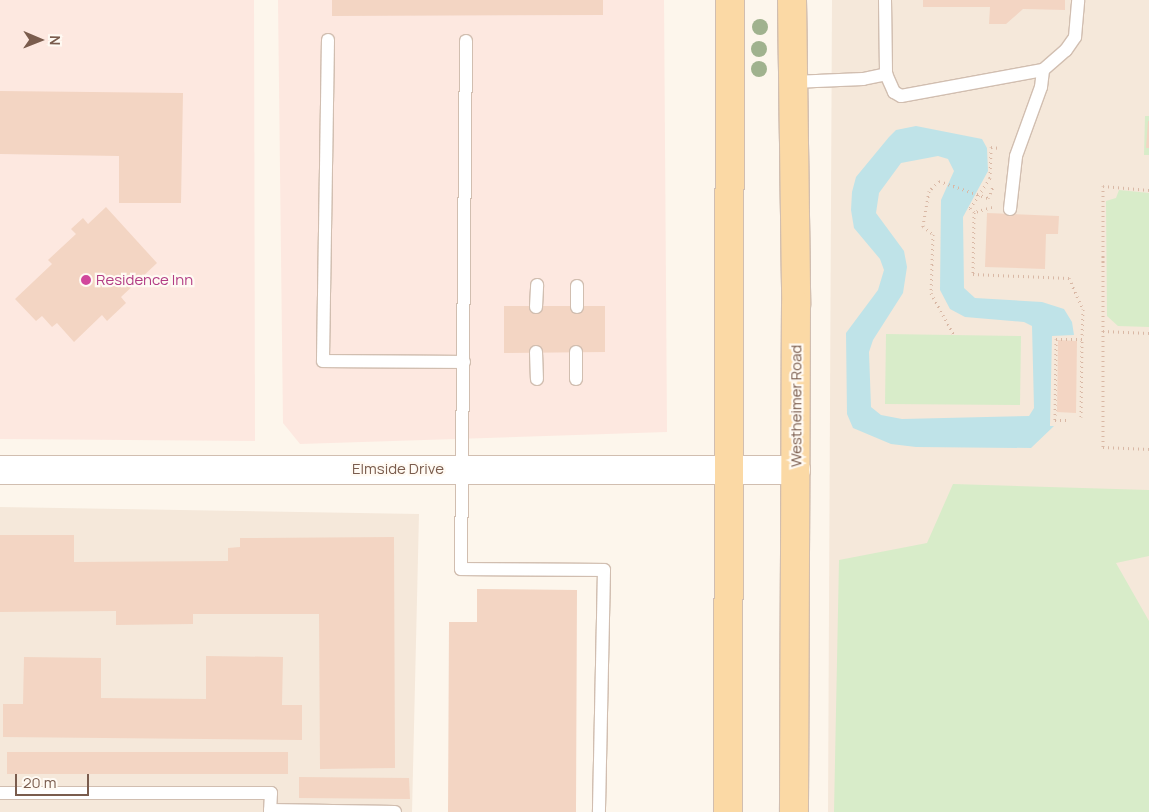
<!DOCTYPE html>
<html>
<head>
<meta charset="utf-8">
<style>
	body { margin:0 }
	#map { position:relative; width:1149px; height:812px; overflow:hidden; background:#fdf6ec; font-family:Manrope,sans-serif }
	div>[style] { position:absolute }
	.residential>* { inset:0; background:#f5e8da }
	.commercial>* { inset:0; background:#fde8e0 }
	.green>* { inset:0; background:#d8ecc9 }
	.water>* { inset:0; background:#bfe3e8 }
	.building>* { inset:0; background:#f3d5c3 }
	.path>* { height:3px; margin-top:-1.5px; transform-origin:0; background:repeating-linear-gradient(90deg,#d9b8a5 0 1px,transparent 0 5px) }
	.roads { filter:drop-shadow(1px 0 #d1beb0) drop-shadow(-1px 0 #d1beb0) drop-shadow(0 1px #d1beb0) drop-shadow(0 -1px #d1beb0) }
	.lane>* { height:12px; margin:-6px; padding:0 6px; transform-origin:6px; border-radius:6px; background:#fff }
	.secondary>* { height:28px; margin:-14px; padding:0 14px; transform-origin:14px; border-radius:14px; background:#fff }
	.primary>* { height:28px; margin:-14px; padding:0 14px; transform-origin:14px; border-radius:14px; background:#fbd9a5 }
	.path-bridge>* { height:3px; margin-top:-1.5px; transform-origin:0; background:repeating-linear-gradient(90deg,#d9b8a5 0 1px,transparent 0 5px) }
	.trees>* { width:16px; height:16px; margin:-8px; border-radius:50%; background:#a0b28e }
	.dots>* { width:14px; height:14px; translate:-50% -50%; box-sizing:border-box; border:2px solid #fffaf3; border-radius:50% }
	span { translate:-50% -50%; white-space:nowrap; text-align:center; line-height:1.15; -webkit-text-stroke:4.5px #fffaf3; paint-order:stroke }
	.hotel-label { font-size:15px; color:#b23c85 }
	.left { translate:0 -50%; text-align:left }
	.street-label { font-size:15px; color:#7a5c4d }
	.north { position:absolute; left:15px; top:15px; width:50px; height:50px; -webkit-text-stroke:4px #fffaf3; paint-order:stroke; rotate:91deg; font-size:14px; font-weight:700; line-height:20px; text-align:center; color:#7a5c4d }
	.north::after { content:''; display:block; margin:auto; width:18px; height:22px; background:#7a5c4d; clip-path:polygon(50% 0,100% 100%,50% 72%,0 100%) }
	.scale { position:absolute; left:15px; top:774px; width:74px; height:22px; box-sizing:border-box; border:2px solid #7a5c4d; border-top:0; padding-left:6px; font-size:15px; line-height:18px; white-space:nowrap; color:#7a5c4d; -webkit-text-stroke:4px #fffaf3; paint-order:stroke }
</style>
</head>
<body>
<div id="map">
	<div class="residential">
		<div style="clip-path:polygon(832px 0,1149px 0,1149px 812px,828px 812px)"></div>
		<div style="clip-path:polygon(0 507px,419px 514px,412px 812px,0 812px)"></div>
	</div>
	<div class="commercial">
		<div style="clip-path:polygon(0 0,254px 0,255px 441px,0 439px)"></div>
		<div style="clip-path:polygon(278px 0,664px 0,667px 432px,300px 444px,283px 423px)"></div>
	</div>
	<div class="green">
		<div style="clip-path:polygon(1145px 116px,1149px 116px,1149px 155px,1144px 155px)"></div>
		<div style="clip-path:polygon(1119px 190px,1149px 193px,1149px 327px,1118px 326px,1107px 316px,1106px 201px,1116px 198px)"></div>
		<div style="clip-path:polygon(886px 334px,1021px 336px,1020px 405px,885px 404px)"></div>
		<div style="clip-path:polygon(953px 484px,1149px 490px,1149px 556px,1116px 563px,1149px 621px,1149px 812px,834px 812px,839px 560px,927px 543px)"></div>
	</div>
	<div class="water">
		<div style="clip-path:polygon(evenodd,916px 126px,982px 139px,987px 148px,988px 171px,963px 217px,964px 288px,975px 298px,1042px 302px,1064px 309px,1072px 322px,1074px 335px,1052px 336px,1050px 426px,1054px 426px,1031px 448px,916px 447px,891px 444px,853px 428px,847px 414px,846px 333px,878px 290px,884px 270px,880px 259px,854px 228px,851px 210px,852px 192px,856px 177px,889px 137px,896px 130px,916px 126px,938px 156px,948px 159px,954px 171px,941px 200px,940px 290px,950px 309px,965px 317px,1024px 322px,1032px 326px,1034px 408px,1029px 416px,902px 419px,881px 415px,871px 407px,869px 352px,873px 340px,903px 293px,907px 267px,904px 251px,876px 213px,879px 193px,901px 163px,938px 156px)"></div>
	</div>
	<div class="building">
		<div style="clip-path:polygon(332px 0,603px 0,603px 15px,332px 16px)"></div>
		<div style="clip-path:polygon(923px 0,1065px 0,1065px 10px,1023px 9px,1006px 24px,989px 24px,990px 7px,923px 7px)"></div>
		<div style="clip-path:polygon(0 91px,183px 93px,181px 203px,119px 203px,119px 156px,0 154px)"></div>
		<div style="clip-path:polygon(1148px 121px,1149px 121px,1149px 148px,1146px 148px)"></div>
		<div style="clip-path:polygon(106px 207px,157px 263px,121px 297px,126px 303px,107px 321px,102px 315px,74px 342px,57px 323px,52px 327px,42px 316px,36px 321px,15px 299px,52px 264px,48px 260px,76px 234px,71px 229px,83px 218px,88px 224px)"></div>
		<div style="clip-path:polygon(987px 213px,1059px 216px,1058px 234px,1046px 234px,1045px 269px,985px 267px)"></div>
		<div style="clip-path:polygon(504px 306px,605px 306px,605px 352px,504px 353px)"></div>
		<div style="clip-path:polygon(1058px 340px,1077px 341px,1076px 413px,1057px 412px)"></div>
		<div style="clip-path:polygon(0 535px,74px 535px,74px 562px,228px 561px,228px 548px,240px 547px,240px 538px,394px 537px,395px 768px,320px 769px,319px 614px,193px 614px,193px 624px,116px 625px,116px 611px,0 612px)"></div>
		<div style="clip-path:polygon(477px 589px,577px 590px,576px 812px,448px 812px,449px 622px,477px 622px)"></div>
		<div style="clip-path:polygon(206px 656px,283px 657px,282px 705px,302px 705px,302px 740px,3px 737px,3px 704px,23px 704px,24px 657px,101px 658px,101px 698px,206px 699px)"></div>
		<div style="clip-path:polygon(7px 752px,288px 752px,288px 774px,7px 774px)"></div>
		<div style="clip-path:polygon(299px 777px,409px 778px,410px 799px,299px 798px)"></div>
	</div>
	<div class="path">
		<div style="left:939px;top:181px;width:14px;rotate:135deg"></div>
		<div style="left:929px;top:191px;width:36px;rotate:100deg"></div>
		<div style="left:923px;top:226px;width:13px;rotate:39deg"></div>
		<div style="left:933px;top:234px;width:59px;rotate:91.9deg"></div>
		<div style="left:931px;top:293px;width:48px;rotate:61.3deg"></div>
		<div style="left:1149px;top:190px;width:46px;rotate:-175deg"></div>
		<div style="left:1103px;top:186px;width:261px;rotate:90deg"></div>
		<div style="left:1103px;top:447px;width:46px;rotate:2.5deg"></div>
		<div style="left:988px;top:198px;width:12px;rotate:-66deg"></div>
		<div style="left:992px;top:207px;width:19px;rotate:164deg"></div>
		<div style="left:974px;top:212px;width:62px;rotate:90.9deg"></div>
		<div style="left:973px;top:274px;width:96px;rotate:2.4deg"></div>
		<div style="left:1069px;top:278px;width:34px;rotate:66deg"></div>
		<div style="left:1083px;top:309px;width:30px;rotate:92deg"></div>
		<div style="left:1082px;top:339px;width:26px;rotate:180deg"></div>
		<div style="left:1056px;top:339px;width:81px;rotate:90.7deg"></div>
		<div style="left:1055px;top:420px;width:12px"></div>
		<div style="left:974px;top:212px;width:6px;rotate:-135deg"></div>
		<div style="left:970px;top:208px;width:36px;rotate:-56deg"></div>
		<div style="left:990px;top:178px;width:31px;rotate:-88deg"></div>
		<div style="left:991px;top:147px;width:9px;rotate:6deg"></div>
		<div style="left:1103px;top:331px;width:46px;rotate:2.5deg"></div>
		<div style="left:1081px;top:417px;width:78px;rotate:-89.3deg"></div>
	</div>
	<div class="roads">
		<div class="lane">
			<div style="left:885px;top:0;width:74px;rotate:89.2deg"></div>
			<div style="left:886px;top:74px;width:20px;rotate:66deg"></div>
			<div style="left:894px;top:92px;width:8px;rotate:30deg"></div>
			<div style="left:901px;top:96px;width:144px;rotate:-10.4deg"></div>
			<div style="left:1043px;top:70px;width:30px;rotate:-41deg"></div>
			<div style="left:1066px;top:50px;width:16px;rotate:-55deg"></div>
			<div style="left:1075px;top:37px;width:37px;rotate:-85deg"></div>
			<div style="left:328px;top:40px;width:321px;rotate:90.9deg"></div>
			<div style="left:323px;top:361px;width:141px;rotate:0.4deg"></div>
			<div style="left:466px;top:41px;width:528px;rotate:90.54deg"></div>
			<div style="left:461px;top:569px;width:143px;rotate:0.4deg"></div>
			<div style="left:604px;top:570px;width:242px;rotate:91.2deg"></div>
			<div style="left:793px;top:82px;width:70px;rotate:-2.5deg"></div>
			<div style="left:863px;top:79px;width:24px;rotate:-12deg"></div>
			<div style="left:1010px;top:209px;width:53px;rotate:-83.5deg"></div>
			<div style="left:1016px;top:156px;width:73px;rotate:-70.1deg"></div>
			<div style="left:1041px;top:87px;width:17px;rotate:-83deg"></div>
			<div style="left:577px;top:286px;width:21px;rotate:90deg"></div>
			<div style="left:536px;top:307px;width:22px;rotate:-87deg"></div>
			<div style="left:536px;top:352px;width:27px;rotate:88deg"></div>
			<div style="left:576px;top:379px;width:27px;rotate:-90deg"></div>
			<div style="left:0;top:793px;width:271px"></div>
			<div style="left:271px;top:793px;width:19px;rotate:93deg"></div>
			<div style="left:270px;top:810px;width:125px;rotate:0.9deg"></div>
		</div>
		<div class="secondary">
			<div style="left:0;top:470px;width:796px"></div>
		</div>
		<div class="primary">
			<div style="left:792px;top:0;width:305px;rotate:89.2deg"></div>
			<div style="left:796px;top:305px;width:507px;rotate:90.23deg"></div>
			<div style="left:728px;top:812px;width:812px;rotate:-89.86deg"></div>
		</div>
	</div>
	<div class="path-bridge">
		<div style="left:939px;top:181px;width:52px;rotate:19.1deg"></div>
	</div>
	<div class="trees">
		<div style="left:760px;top:27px"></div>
		<div style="left:759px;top:49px"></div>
		<div style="left:759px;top:69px"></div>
	</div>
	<div class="dots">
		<div style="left:86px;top:280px;background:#d1479c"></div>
	</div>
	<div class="hotel-label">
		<span class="left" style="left:96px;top:280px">Residence Inn</span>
	</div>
	<div class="street-label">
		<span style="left:796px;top:406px;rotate:-90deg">Westheimer Road</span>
		<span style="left:398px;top:469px">Elmside Drive</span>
	</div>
	<div class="north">N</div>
	<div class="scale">20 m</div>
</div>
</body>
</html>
